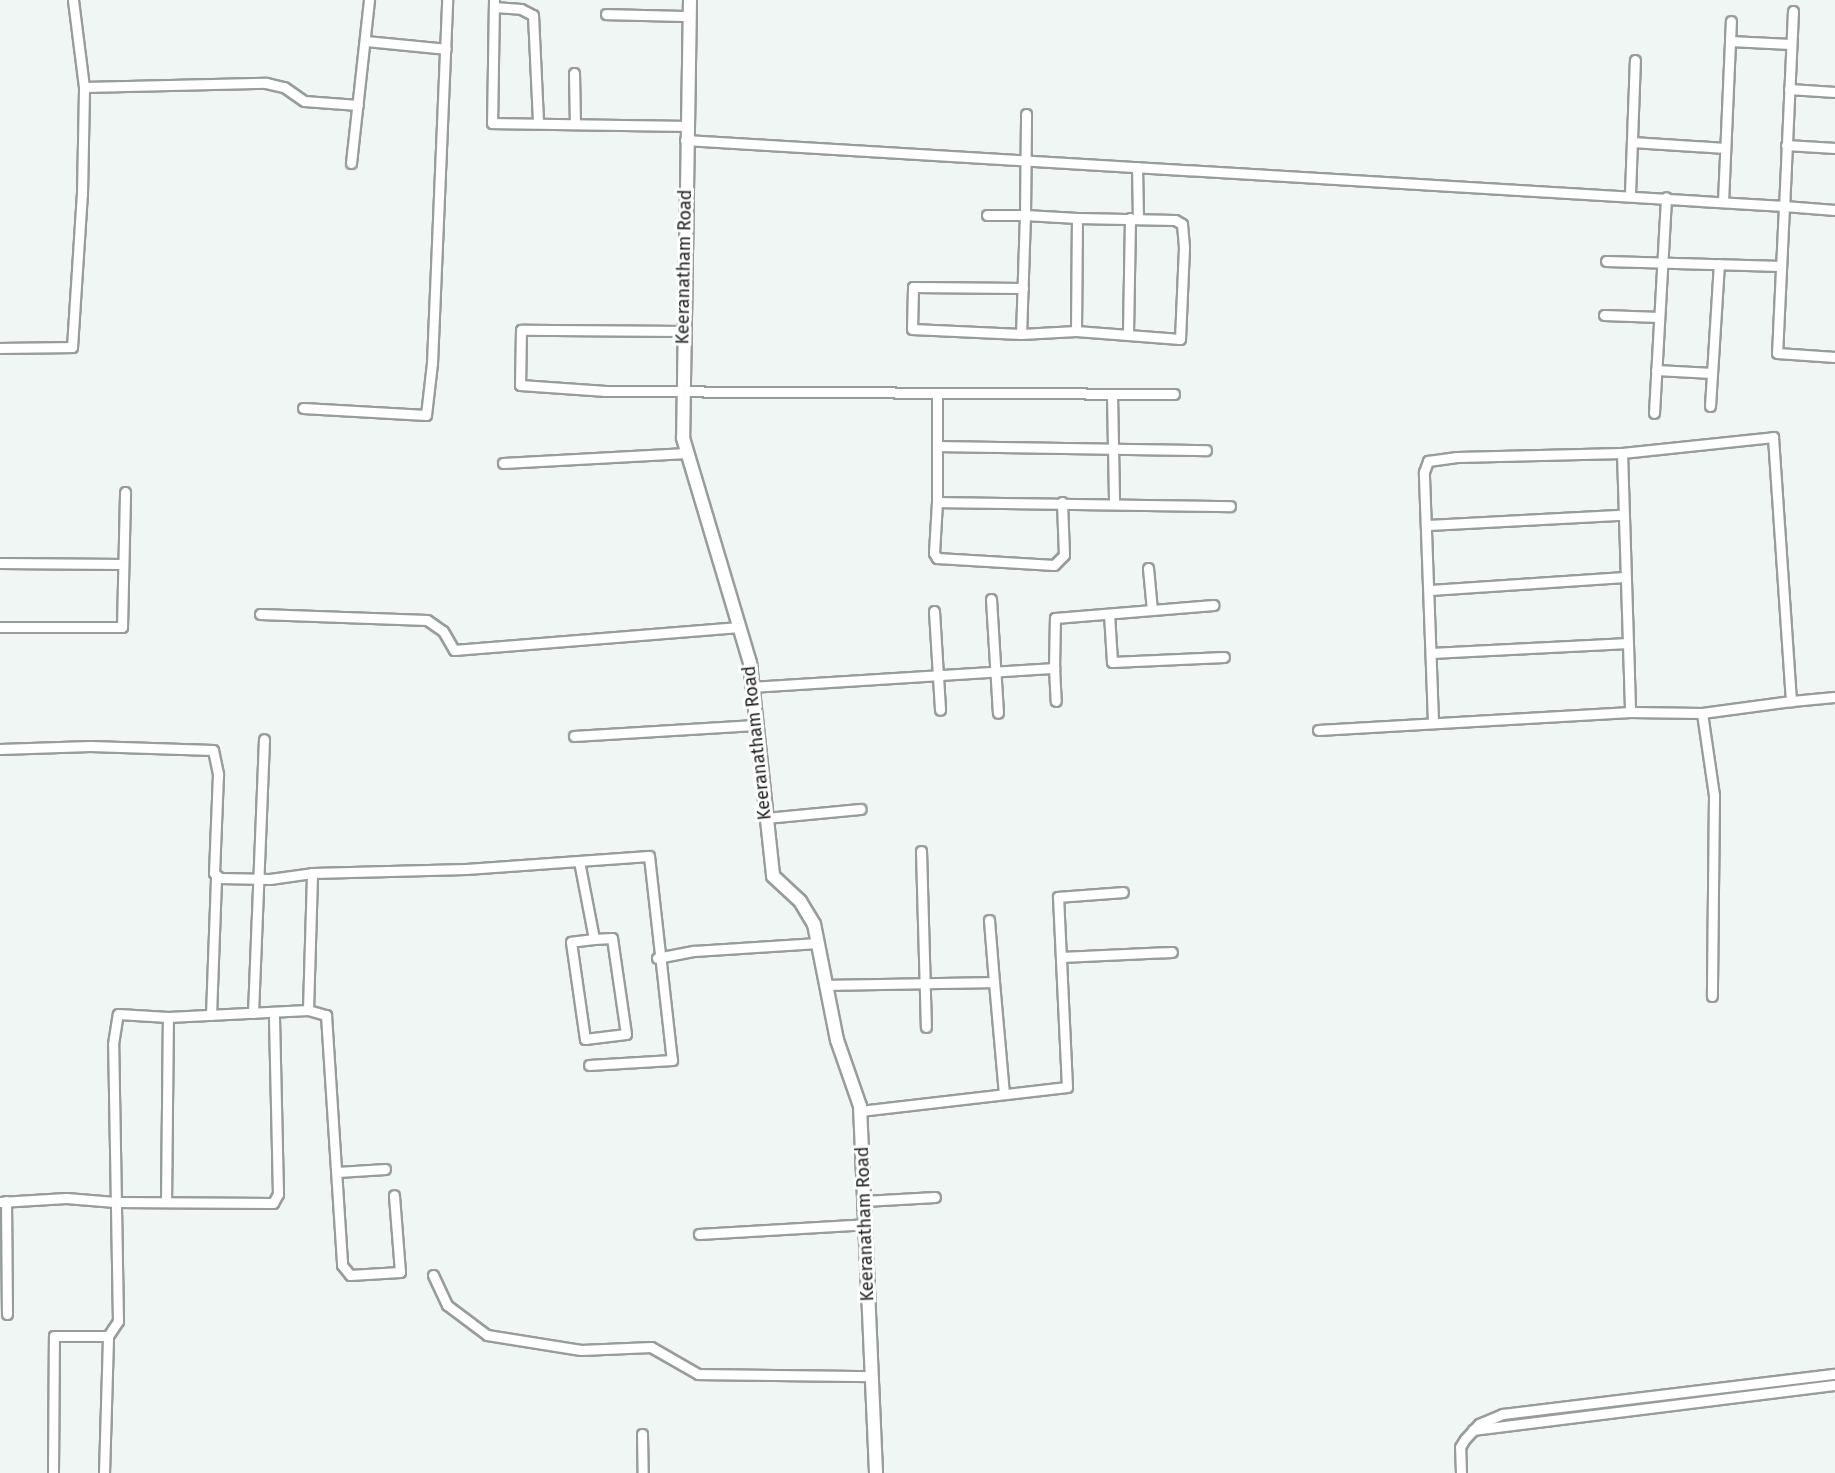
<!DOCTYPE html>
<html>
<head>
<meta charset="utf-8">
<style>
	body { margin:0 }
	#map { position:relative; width:1835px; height:1473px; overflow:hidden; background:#f0f6f3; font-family:"Fira Sans",sans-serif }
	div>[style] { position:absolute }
	.roads { filter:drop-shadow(2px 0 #989d9b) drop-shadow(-2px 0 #989d9b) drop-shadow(0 2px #989d9b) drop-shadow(0 -2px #989d9b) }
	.minor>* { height:9px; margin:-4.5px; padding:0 4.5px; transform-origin:4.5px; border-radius:4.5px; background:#fff }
	.tertiary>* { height:12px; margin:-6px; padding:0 6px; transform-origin:6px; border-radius:6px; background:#fff }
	span { translate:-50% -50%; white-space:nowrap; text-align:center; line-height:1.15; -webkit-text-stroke:6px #fff; paint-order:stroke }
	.street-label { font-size:18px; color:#1b1d1c }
</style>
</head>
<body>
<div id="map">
	<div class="roads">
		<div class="minor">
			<div style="left:494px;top:0;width:123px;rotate:90.9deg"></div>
			<div style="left:492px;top:123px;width:193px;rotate:0.9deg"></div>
			<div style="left:494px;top:7px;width:27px;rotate:4deg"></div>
			<div style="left:521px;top:9px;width:13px;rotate:27deg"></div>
			<div style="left:533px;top:15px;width:108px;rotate:87.3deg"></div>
			<div style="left:1793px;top:11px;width:195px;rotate:92.6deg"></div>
			<div style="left:1784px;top:206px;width:51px;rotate:4.5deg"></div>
			<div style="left:606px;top:14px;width:84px;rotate:1.4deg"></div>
			<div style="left:365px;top:41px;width:81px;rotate:5.6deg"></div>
			<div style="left:1730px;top:41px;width:60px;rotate:2.9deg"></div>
			<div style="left:574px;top:73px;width:51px;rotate:88.9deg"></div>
			<div style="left:84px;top:87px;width:182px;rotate:-1.3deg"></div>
			<div style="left:266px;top:83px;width:18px;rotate:13deg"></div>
			<div style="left:284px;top:87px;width:24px;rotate:35deg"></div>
			<div style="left:304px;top:101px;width:54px;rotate:4.2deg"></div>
			<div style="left:1789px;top:89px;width:46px;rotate:3.7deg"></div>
			<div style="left:685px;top:140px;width:1101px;rotate:3.44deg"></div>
			<div style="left:1784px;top:206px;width:147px;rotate:92.7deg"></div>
			<div style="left:1777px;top:353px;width:58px;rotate:3.9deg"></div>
			<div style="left:1632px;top:142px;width:93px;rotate:3.7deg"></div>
			<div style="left:1786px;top:145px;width:49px;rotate:3.5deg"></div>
			<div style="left:351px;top:163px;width:164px;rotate:-83.7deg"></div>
			<div style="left:1137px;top:167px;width:51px;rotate:88.9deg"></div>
			<div style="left:1630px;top:194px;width:134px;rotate:-87.9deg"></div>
			<div style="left:1723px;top:202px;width:181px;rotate:-87.5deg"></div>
			<div style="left:987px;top:215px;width:38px"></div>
			<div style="left:1025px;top:215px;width:119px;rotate:91.9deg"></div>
			<div style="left:1021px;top:334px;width:55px;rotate:-3.1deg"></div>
			<div style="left:1076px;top:331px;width:113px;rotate:-89.5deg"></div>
			<div style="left:1077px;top:218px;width:52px;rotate:-176.7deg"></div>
			<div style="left:1025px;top:215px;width:101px;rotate:-89.4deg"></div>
			<div style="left:1606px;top:261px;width:175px;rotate:1.6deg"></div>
			<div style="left:1604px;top:315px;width:55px;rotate:2.1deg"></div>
			<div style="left:684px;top:331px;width:163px;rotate:-179.6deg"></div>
			<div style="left:521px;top:330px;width:55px;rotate:91deg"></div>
			<div style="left:520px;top:385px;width:86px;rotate:4deg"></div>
			<div style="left:606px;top:391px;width:568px;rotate:0.3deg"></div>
			<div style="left:1076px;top:331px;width:104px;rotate:4.4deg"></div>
			<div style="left:1180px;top:339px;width:92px;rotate:-87.5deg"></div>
			<div style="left:1184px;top:247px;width:23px;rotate:-95deg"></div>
			<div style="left:1182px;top:224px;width:8px;rotate:-150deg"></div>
			<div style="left:1175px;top:220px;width:98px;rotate:-178.8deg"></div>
			<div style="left:1128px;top:333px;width:115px;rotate:-89deg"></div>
			<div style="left:1021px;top:334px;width:109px;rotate:-177.4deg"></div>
			<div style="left:912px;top:329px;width:42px;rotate:-88.6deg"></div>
			<div style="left:913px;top:287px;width:110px;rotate:0.5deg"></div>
			<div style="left:0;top:348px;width:72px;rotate:-0.8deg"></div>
			<div style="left:72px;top:347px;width:153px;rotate:-86.3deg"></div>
			<div style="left:82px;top:194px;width:107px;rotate:-88.9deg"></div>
			<div style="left:84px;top:87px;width:88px;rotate:-97.2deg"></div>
			<div style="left:1656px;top:370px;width:56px;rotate:3.1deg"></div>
			<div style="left:1112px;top:394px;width:108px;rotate:88.9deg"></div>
			<div style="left:937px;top:395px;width:107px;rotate:90deg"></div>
			<div style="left:937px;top:502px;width:293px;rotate:0.8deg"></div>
			<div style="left:1710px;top:406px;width:142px;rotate:-86.4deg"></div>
			<div style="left:303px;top:408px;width:123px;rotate:3.3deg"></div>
			<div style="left:426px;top:415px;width:52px;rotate:-83.4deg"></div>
			<div style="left:432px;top:363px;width:363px;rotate:-87.6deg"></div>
			<div style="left:1654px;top:413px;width:216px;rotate:-86.8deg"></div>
			<div style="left:939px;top:446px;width:267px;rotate:0.9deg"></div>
			<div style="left:1622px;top:453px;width:259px;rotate:88.2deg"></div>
			<div style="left:503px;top:463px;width:184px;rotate:-3.1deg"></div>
			<div style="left:937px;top:502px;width:51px;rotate:93.4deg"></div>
			<div style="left:934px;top:553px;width:6px;rotate:59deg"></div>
			<div style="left:937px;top:558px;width:117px;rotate:3.4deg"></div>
			<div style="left:1054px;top:565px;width:14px;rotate:-45deg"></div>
			<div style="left:1064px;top:555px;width:53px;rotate:-92.2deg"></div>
			<div style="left:1428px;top:525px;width:194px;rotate:-3deg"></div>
			<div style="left:0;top:563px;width:123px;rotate:0.5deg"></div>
			<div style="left:1148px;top:568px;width:42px;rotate:84.6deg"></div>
			<div style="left:1430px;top:590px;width:195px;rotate:-3.8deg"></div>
			<div style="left:991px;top:599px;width:114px;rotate:86.5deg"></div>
			<div style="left:934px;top:611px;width:99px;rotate:86.5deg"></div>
			<div style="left:260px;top:614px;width:167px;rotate:2.1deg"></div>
			<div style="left:427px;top:620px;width:19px;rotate:35deg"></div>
			<div style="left:443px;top:631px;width:22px;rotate:60deg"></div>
			<div style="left:454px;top:650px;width:286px;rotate:-4.6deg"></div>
			<div style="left:1109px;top:614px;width:48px;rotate:86.4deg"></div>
			<div style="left:1112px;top:662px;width:112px;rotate:-2.6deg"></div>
			<div style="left:0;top:627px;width:122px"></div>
			<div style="left:122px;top:627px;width:135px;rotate:-88.7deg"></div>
			<div style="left:1431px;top:653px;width:195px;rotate:-2.9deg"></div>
			<div style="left:1054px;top:668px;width:33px;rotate:87deg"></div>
			<div style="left:751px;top:687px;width:304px;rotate:-3.6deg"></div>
			<div style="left:1054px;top:668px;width:50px;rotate:-88.9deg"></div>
			<div style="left:1055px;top:618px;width:159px;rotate:-4.7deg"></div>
			<div style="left:1702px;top:713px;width:83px;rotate:81.7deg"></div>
			<div style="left:1714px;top:795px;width:201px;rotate:90.6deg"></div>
			<div style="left:1433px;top:722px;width:250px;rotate:-92.1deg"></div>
			<div style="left:1424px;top:472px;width:12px;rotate:-70deg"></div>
			<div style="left:1428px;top:461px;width:29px;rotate:-8deg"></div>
			<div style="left:1457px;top:457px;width:165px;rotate:-1.4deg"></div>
			<div style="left:1622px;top:453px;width:152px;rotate:-6deg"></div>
			<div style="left:1773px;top:437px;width:265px;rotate:86.1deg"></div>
			<div style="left:1791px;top:701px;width:44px;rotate:-5.2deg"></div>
			<div style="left:1318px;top:730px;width:313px;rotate:-3.3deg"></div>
			<div style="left:1630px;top:712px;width:72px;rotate:0.8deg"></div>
			<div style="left:1702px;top:713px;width:90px;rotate:-7.7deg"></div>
			<div style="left:574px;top:736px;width:181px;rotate:-3.5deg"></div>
			<div style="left:0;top:749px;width:90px;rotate:-1.9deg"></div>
			<div style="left:90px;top:746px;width:123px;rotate:1.9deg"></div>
			<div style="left:213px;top:750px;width:25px;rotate:78deg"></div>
			<div style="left:218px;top:774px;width:99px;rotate:92.3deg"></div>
			<div style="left:214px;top:873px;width:8px;rotate:40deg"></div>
			<div style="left:220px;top:878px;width:50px;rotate:1.1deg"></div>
			<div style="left:270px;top:879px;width:42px;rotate:-8.1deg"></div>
			<div style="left:312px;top:873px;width:154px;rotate:-1.5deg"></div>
			<div style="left:466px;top:869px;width:183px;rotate:-4.1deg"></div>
			<div style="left:649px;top:856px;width:205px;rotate:83.6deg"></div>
			<div style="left:672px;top:1060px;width:83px;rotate:176.6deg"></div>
			<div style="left:765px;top:818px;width:96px;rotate:-5.4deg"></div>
			<div style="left:921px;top:851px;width:176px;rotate:88.4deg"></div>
			<div style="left:579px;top:861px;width:79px;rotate:79.1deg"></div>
			<div style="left:594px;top:939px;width:23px;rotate:173deg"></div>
			<div style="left:571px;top:942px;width:98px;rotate:81.8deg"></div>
			<div style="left:585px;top:1039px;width:41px;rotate:-7deg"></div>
			<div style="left:626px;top:1034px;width:97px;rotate:-98.3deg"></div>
			<div style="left:612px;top:938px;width:18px;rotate:177deg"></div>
			<div style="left:989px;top:920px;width:62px;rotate:85.4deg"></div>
			<div style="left:1061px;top:957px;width:111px;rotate:-2.6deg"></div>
			<div style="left:657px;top:958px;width:38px;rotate:-11deg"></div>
			<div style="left:694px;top:951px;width:124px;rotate:-3.7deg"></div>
			<div style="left:826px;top:985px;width:168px;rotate:-1deg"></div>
			<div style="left:994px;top:982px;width:112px;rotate:84.9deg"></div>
			<div style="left:308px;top:1010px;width:137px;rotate:-88.3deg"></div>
			<div style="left:253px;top:1013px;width:274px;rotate:-87.7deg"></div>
			<div style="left:211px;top:1015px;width:138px;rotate:-87.9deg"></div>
			<div style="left:860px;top:1111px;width:208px;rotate:-6.6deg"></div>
			<div style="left:1067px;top:1087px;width:190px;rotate:-92.7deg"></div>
			<div style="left:1058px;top:897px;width:65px;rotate:-4.4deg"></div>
			<div style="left:338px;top:1172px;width:47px;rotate:-3.7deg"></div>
			<div style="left:6px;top:1201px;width:113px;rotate:89.5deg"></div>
			<div style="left:864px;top:1201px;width:71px;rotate:-3.2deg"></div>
			<div style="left:0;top:1202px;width:66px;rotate:-3.5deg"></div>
			<div style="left:66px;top:1198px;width:49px;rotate:4.7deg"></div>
			<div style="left:115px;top:1202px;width:158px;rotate:0.4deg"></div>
			<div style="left:273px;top:1203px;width:10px;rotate:-61deg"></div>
			<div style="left:278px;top:1194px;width:182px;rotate:-91.3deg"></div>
			<div style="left:166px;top:1202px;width:185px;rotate:-89.4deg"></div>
			<div style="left:699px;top:1234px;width:166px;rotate:-3.4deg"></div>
			<div style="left:433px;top:1275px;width:33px;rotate:65deg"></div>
			<div style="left:447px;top:1305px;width:50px;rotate:36.9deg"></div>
			<div style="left:487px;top:1335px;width:95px;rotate:9.1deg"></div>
			<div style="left:581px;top:1350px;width:70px;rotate:-2.5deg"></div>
			<div style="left:651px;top:1347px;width:54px;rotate:29.9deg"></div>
			<div style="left:698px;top:1374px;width:174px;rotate:0.7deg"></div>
			<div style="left:1473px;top:1430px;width:365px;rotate:-7.1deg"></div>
			<div style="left:642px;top:1434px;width:39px;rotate:89deg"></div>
			<div style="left:53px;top:1473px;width:137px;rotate:-89.6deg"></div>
			<div style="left:54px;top:1336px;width:54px"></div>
			<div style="left:104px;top:1473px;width:137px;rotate:-88.3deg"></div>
			<div style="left:108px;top:1336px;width:18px;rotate:-56deg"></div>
			<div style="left:118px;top:1321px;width:277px;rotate:-91deg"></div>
			<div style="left:113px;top:1044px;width:30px;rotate:-81deg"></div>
			<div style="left:118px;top:1014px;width:50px;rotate:3.4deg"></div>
			<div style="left:168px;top:1017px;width:140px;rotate:-2.9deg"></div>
			<div style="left:308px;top:1010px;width:19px;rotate:16deg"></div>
			<div style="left:326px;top:1015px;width:251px;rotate:86.3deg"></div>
			<div style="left:342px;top:1265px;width:13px;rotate:51deg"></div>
			<div style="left:350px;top:1275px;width:50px;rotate:-3.4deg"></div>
			<div style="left:400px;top:1272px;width:77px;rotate:-94.5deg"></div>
			<div style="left:1461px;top:1473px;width:26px;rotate:-92deg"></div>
			<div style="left:1460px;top:1447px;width:9px;rotate:-58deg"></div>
			<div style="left:1465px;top:1439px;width:21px;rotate:-47deg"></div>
			<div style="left:1479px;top:1424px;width:26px;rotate:-23deg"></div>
			<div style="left:1503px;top:1414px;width:334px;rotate:-6.9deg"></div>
		</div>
		<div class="tertiary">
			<div style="left:690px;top:0;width:438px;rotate:90.9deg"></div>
			<div style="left:683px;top:438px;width:235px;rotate:73.4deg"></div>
			<div style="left:750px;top:663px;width:214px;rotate:83.8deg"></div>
			<div style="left:773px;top:876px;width:37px;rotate:43deg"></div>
			<div style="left:800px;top:901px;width:27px;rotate:59deg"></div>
			<div style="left:814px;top:924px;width:118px;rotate:78.8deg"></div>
			<div style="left:837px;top:1040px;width:70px;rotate:70.8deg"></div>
			<div style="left:860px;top:1106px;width:367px;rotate:87.5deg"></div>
		</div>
	</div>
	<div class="street-label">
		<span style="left:684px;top:267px;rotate:-89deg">Keeranatham Road</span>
		<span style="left:757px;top:743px;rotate:-96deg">Keeranatham Road</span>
		<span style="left:865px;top:1224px;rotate:-92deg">Keeranatham Road</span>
	</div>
</div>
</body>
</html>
